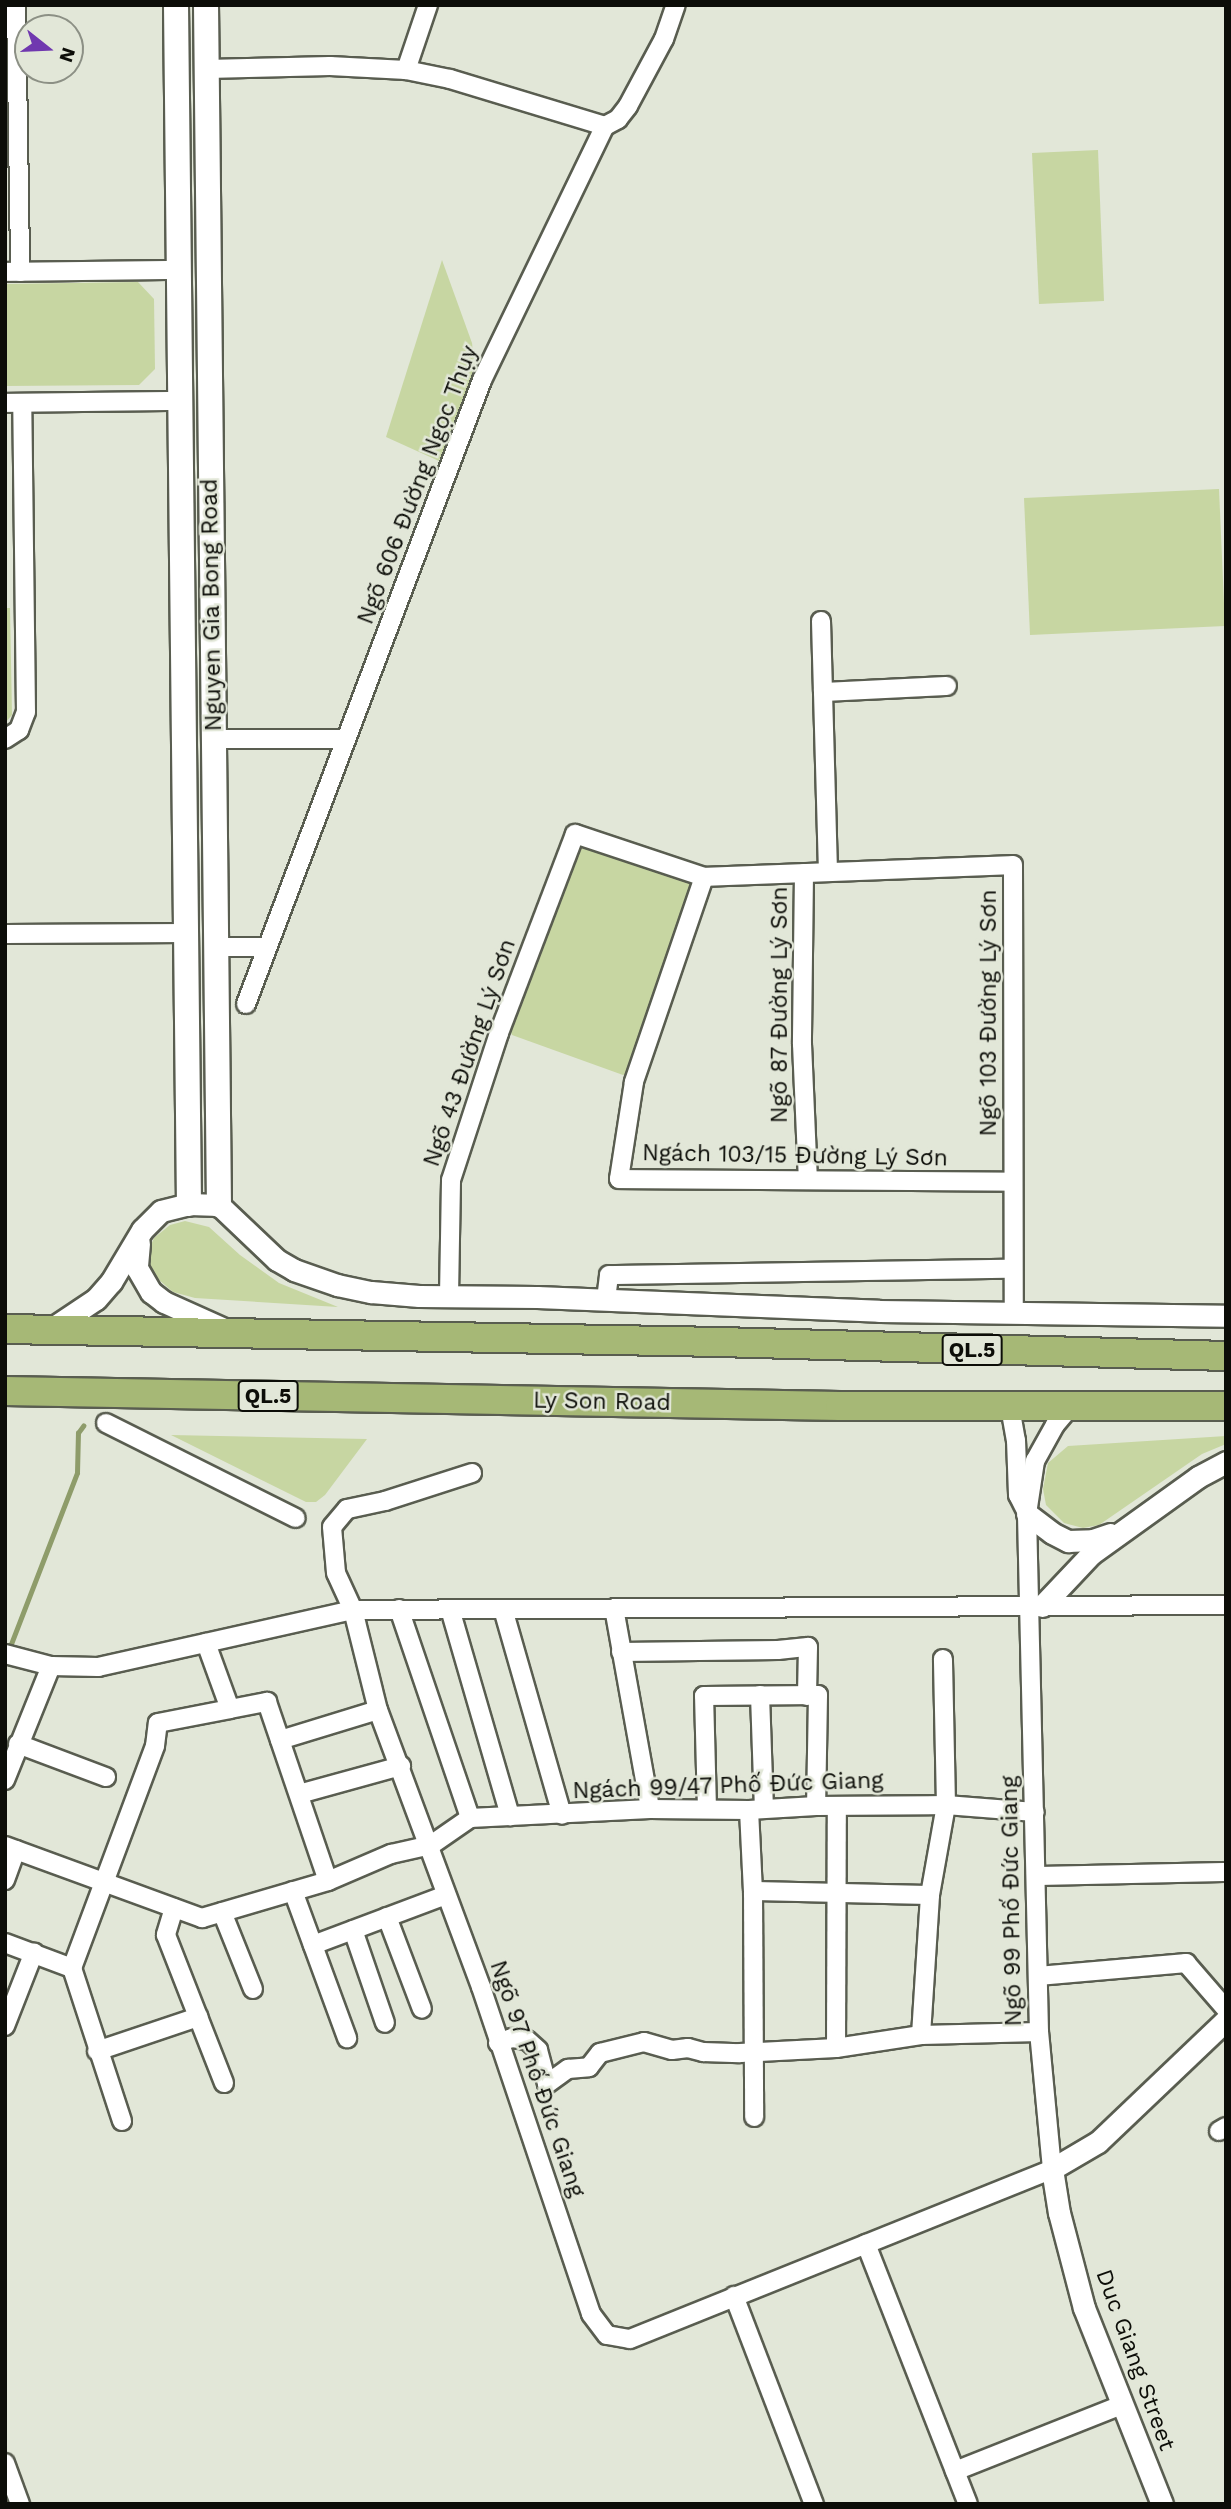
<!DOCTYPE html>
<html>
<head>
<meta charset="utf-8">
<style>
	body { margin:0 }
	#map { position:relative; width:1231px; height:2509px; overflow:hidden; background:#e2e7d8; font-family:"Work Sans",sans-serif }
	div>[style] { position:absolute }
	.green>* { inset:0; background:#c7d6a2 }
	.stream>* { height:4.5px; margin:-2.25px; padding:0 2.25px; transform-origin:2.25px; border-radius:2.25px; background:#8e9c6a }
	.roads { filter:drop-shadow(2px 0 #595d50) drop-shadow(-2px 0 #595d50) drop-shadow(0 2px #595d50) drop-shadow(0 -2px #595d50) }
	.minor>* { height:18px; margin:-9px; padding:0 9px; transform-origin:9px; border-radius:9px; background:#fff }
	.tertiary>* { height:21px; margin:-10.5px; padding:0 10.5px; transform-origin:10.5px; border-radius:10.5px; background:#fff }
	.secondary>* { height:24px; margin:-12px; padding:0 12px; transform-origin:12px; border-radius:12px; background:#fff }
	.trunk>* { height:28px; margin:-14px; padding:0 14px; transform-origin:14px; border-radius:14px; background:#a6b876 }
	span { translate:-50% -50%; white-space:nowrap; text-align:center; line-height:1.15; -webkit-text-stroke:5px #e2e7d8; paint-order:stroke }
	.shield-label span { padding:2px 5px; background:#e2e7d8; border:2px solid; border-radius:5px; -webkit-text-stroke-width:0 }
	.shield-label { font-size:21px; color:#0c0d08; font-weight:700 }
	.street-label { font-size:23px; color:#0c0d08 }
	.frame { position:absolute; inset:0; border:7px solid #0c0d08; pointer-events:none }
	.north { position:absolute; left:14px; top:14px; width:70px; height:70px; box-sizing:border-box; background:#e2e7d8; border:2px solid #8c9085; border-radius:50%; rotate:108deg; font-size:19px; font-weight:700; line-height:28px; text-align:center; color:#0c0d08 }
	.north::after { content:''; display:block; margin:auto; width:24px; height:32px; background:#7038af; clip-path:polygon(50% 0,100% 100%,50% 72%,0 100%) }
</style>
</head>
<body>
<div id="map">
	<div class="green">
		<div style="clip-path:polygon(1098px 150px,1104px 301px,1039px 304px,1032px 153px)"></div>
		<div style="clip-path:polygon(442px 260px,472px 343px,475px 370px,439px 461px,386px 437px)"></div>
		<div style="clip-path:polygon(138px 282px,154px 299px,155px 369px,139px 385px,5px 386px,5px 284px)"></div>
		<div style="clip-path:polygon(1219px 489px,1225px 626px,1030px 635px,1024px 498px)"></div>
		<div style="clip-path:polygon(5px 608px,10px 608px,12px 715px,5px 723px)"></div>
		<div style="clip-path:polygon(588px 845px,689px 882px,695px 895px,636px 1070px,623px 1075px,512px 1035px,508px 1024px,569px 853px)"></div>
		<div style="clip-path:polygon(185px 1221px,209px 1227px,240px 1255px,279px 1283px,338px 1307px,195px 1298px,173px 1292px,151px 1273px,147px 1254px,154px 1238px,170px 1225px)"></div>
		<div style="clip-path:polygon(171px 1435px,367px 1439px,325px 1495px,316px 1502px,306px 1502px)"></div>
		<div style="clip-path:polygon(1226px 1436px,1226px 1444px,1202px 1454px,1099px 1525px,1083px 1528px,1064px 1523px,1046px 1505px,1043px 1489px,1048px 1463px,1068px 1446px)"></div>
	</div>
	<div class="stream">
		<div style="left:11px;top:1644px;width:183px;rotate:-68.9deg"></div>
		<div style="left:77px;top:1473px;width:40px;rotate:-88.6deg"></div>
		<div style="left:78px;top:1433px;width:9px;rotate:-54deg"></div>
	</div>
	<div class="roads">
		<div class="minor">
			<div style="left:16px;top:5px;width:267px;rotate:89.1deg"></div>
			<div style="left:207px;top:69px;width:123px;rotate:-1.4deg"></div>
			<div style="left:330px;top:66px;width:76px;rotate:3deg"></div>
			<div style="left:406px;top:70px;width:45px;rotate:11.6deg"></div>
			<div style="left:450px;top:79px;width:162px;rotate:16.9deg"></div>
			<div style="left:406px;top:70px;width:69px;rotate:-71.3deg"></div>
			<div style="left:5px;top:272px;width:174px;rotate:-0.7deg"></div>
			<div style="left:5px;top:403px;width:175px;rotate:-0.7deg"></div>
			<div style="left:821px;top:621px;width:251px;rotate:88.4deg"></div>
			<div style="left:823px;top:692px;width:124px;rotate:-2.8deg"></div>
			<div style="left:5px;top:739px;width:17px;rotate:-33deg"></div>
			<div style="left:19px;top:730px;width:19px;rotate:-69deg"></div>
			<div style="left:26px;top:712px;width:309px;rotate:-90.7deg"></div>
			<div style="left:214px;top:739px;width:132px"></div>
			<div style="left:804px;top:873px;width:171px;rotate:90.7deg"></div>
			<div style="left:802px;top:1044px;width:135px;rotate:87.5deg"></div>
			<div style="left:704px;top:877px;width:217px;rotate:108.9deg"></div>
			<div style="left:634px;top:1082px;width:98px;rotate:98.8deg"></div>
			<div style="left:619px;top:1179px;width:394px;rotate:0.4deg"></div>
			<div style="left:5px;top:934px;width:181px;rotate:-0.3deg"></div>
			<div style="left:216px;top:947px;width:51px"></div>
			<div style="left:246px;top:1004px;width:667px;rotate:-69.28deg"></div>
			<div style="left:482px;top:380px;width:282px;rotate:-64.2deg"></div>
			<div style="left:605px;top:126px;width:15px;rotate:-28deg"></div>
			<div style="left:618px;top:119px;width:16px;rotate:-52deg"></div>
			<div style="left:628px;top:106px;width:76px;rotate:-61.8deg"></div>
			<div style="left:664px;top:39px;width:36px;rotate:-71deg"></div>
			<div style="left:449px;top:1296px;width:116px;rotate:-89deg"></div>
			<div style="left:451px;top:1180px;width:155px;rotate:-71.9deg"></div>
			<div style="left:499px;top:1033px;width:213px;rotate:-69.1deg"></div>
			<div style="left:575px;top:834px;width:136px;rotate:18.4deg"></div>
			<div style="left:704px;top:877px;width:309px;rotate:-2.2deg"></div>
			<div style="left:1013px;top:865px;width:447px;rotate:89.9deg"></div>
			<div style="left:606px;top:1300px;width:25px;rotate:-83deg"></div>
			<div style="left:609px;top:1275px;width:404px;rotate:-0.9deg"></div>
			<div style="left:1010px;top:1407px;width:34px;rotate:80deg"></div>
			<div style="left:1016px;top:1440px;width:55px;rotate:87.9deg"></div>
			<div style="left:1018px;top:1495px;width:20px;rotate:63deg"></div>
			<div style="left:106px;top:1423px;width:212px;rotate:26.6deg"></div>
			<div style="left:472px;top:1473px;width:91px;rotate:162.2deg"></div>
			<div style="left:385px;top:1501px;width:39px;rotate:168deg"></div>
			<div style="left:347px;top:1509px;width:23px;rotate:130deg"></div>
			<div style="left:332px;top:1527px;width:46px;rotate:85deg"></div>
			<div style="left:336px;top:1573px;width:41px;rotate:65.3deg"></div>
			<div style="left:353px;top:1610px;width:103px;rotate:76deg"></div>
			<div style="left:378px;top:1710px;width:296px;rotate:69.6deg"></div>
			<div style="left:481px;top:1987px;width:345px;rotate:71.4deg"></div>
			<div style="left:591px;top:2314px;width:26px;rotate:53deg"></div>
			<div style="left:607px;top:2335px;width:23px;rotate:10deg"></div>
			<div style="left:630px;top:2339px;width:455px;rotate:-21.9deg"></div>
			<div style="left:1052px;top:2169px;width:138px;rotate:-95.4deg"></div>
			<div style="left:1039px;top:2032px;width:518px;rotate:-91.33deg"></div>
			<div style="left:1027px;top:1514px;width:54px;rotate:-81.4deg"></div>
			<div style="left:1035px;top:1461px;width:41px;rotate:-60.9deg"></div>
			<div style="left:1055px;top:1425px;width:23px;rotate:-50deg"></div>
			<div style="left:614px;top:1608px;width:204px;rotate:79.8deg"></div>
			<div style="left:399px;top:1609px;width:221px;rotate:71.2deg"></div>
			<div style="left:450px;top:1609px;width:216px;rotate:73.8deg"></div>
			<div style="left:503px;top:1609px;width:214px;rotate:74deg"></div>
			<div style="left:206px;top:1643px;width:70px;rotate:70deg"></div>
			<div style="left:621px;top:1652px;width:157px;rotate:-0.7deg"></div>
			<div style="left:778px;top:1650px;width:30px;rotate:-6deg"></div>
			<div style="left:808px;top:1647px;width:49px;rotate:91.2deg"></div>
			<div style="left:5px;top:1654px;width:48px;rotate:14.6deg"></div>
			<div style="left:51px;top:1666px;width:47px;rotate:1.2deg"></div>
			<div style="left:98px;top:1667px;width:261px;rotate:-12.6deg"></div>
			<div style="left:353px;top:1610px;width:873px;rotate:-0.33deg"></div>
			<div style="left:760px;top:1695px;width:114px;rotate:88deg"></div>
			<div style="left:280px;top:1740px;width:102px;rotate:-17deg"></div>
			<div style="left:18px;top:1744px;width:94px;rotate:20.6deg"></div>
			<div style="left:5px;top:1780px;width:123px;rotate:-68deg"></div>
			<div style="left:299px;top:1794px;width:106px;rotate:-15.4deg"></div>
			<div style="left:707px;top:1809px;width:113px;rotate:-91.5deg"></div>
			<div style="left:704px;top:1696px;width:114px;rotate:-0.5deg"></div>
			<div style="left:818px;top:1695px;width:111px;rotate:91deg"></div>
			<div style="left:749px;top:1810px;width:81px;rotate:87.2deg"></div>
			<div style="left:753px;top:1891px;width:226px;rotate:89.7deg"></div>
			<div style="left:5px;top:1846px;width:210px;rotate:20.1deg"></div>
			<div style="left:202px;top:1918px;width:131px;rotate:-16.4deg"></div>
			<div style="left:328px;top:1881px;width:69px;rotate:-23.2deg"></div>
			<div style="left:391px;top:1854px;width:41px;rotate:-12.7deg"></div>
			<div style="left:431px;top:1845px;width:47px;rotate:-34.7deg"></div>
			<div style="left:470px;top:1818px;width:180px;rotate:-2.9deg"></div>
			<div style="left:650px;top:1809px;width:99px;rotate:0.6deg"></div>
			<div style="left:749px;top:1810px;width:67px;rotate:-3.4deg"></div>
			<div style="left:816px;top:1806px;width:130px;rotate:-0.4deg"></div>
			<div style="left:946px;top:1805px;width:89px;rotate:4.5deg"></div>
			<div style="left:1036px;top:1876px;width:190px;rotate:-1.2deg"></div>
			<div style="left:5px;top:1880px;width:32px;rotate:-70deg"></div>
			<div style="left:293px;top:1891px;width:157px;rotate:69.8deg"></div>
			<div style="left:753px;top:1891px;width:177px;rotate:1.3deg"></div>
			<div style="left:174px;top:1908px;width:28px;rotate:107deg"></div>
			<div style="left:166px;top:1935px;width:159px;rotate:68.6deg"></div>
			<div style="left:222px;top:1912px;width:83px;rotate:68.1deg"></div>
			<div style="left:387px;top:1917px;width:98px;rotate:69.2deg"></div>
			<div style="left:353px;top:1930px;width:98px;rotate:71deg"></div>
			<div style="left:5px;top:1943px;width:72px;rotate:20.5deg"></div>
			<div style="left:72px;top:1968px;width:237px;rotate:-69.5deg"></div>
			<div style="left:155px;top:1746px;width:23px;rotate:-83deg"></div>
			<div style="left:158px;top:1723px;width:73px;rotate:-11deg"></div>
			<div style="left:230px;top:1709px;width:38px;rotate:-11deg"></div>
			<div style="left:267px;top:1702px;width:189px;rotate:71.2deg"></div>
			<div style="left:313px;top:1945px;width:142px;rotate:-20.6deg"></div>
			<div style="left:72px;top:1968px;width:161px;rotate:71.9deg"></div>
			<div style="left:1038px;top:1976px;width:149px;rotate:-5deg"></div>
			<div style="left:1186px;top:1963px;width:61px;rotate:49deg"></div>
			<div style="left:5px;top:2026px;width:79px;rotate:-68.6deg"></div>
			<div style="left:921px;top:2035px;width:140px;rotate:-86.3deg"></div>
			<div style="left:930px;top:1895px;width:91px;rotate:-79.9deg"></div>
			<div style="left:946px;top:1805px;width:146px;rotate:-91.2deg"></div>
			<div style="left:498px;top:2043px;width:15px;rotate:-20deg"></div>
			<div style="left:512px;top:2038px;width:15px;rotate:8deg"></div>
			<div style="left:527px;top:2040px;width:15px;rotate:42deg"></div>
			<div style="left:538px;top:2050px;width:35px;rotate:75deg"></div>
			<div style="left:547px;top:2084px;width:26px;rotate:-36deg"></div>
			<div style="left:568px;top:2069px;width:21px;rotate:-5deg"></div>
			<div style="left:589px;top:2067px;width:18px;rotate:-52deg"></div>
			<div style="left:600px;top:2053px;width:45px;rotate:-14deg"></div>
			<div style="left:644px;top:2042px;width:29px;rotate:16deg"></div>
			<div style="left:672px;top:2050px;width:16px;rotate:-7deg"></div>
			<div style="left:688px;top:2048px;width:16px;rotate:15deg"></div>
			<div style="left:703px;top:2052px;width:37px;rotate:2deg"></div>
			<div style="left:740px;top:2053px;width:96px;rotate:-3deg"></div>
			<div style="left:836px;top:2048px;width:86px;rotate:-8.7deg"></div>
			<div style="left:921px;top:2035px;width:118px;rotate:-1.5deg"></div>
			<div style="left:836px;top:2048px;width:241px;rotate:-89.8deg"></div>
			<div style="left:97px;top:2051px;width:107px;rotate:-18.6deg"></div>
			<div style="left:1219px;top:2131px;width:8px;rotate:-30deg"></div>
			<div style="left:866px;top:2244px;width:279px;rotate:68.6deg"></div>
			<div style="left:734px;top:2296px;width:223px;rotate:69deg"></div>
			<div style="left:5px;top:2463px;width:44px;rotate:69.9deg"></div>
			<div style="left:955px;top:2471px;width:180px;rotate:-21.6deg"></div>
		</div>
		<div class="tertiary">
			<div style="left:139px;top:1243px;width:25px;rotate:95deg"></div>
			<div style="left:137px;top:1268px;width:28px;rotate:60deg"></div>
			<div style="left:151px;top:1292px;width:16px;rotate:38deg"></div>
			<div style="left:164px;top:1302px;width:66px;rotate:24.2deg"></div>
			<div style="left:51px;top:1329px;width:54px;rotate:-33.7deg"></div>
			<div style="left:96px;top:1299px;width:23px;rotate:-49deg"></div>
			<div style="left:111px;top:1282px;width:61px;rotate:-59.2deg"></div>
			<div style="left:142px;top:1230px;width:27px;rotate:-45deg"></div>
			<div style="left:161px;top:1211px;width:29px;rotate:-14deg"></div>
			<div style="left:189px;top:1204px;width:30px;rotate:2deg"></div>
			<div style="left:219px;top:1205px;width:80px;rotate:43.5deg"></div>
			<div style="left:277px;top:1260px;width:20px;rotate:30deg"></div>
			<div style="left:294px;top:1270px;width:46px;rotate:19.2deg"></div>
			<div style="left:337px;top:1285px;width:35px;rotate:12deg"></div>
			<div style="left:371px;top:1292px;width:48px;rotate:4.8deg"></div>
			<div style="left:419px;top:1296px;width:118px;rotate:0.5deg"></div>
			<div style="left:537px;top:1297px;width:342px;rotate:2.3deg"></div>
			<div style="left:879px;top:1311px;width:347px;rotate:0.8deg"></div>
			<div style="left:1027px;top:1514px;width:31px;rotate:37deg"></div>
			<div style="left:1052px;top:1533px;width:18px;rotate:27deg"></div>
			<div style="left:1068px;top:1541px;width:25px;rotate:-2deg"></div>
			<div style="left:1093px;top:1540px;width:18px;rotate:-19deg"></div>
			<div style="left:1042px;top:1606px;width:71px;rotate:-46.7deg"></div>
			<div style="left:1091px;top:1554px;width:132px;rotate:-35.7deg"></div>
			<div style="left:1198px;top:1477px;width:32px;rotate:-28deg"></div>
			<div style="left:1162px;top:2504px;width:211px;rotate:-111.7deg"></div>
			<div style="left:1084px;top:2308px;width:98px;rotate:-104.7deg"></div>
			<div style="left:1059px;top:2213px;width:45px;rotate:-99deg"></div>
			<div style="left:1052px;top:2169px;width:53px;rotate:-30.4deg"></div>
			<div style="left:1098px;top:2142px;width:177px;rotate:-43.6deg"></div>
		</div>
		<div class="secondary">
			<div style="left:176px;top:5px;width:1199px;rotate:89.38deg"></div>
			<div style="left:206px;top:5px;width:1200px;rotate:89.38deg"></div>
		</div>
		<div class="trunk">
			<div style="left:5px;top:1329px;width:714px;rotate:1.04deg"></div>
			<div style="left:719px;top:1342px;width:507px;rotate:1.58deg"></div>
			<div style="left:5px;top:1391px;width:835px;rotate:1.03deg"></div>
			<div style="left:840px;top:1406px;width:386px"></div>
		</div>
	</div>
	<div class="shield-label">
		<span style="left:972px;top:1350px">QL.5</span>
		<span style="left:268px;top:1396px">QL.5</span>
	</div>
	<div class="street-label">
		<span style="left:418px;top:485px;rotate:-69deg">Ngõ 606 Đường Ngọc Thụy</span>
		<span style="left:212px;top:605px;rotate:-91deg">Nguyen Gia Bong Road</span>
		<span style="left:780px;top:1005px;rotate:-90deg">Ngõ 87 Đường Lý Sơn</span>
		<span style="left:989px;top:1013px;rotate:-90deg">Ngõ 103 Đường Lý Sơn</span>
		<span style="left:470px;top:1053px;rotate:-71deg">Ngõ 43 Đường Lý Sơn</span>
		<span style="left:795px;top:1156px;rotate:1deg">Ngách 103/15 Đường Lý Sơn</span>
		<span style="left:602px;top:1402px;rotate:1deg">Ly Son Road</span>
		<span style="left:728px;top:1786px;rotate:-2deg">Ngách 99/47 Phố Đức Giang</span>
		<span style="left:1012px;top:1901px;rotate:-91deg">Ngõ 99 Phố Đức Giang</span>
		<span style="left:537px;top:2079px;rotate:71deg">Ngõ 97 Phố Đức Giang</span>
		<span style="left:1135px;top:2360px;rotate:70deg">Duc Giang Street</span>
	</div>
	<div class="frame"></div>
	<div class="north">N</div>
</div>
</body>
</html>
